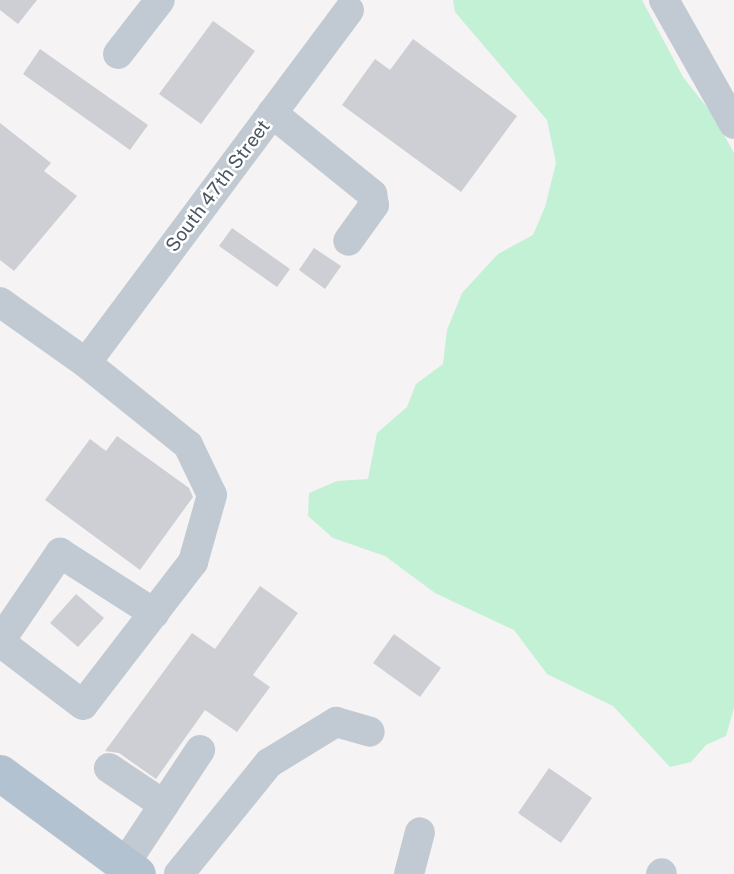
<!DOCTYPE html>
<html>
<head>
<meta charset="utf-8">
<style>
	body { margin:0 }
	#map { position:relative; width:734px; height:874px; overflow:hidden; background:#f5f3f3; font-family:"Public Sans",sans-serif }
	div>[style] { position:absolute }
	.green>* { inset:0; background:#c3f1d5 }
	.building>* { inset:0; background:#cdcfd5 }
	.minor>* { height:30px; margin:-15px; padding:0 15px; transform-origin:15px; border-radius:15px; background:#c1cad2 }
	.major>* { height:37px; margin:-18.5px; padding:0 18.5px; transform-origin:18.5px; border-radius:18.5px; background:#b3c2d1 }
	span { translate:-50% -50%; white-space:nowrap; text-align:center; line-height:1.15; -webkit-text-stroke:5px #fff; paint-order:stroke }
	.street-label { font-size:19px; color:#4a5661 }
</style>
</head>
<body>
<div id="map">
	<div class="green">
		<div style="clip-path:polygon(453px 0,642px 0,683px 77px,713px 115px,734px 153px,734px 708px,726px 736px,706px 745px,691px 762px,670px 767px,613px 706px,547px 674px,514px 630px,435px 593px,385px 556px,333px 538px,308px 516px,309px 493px,337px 481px,368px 479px,377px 433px,407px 407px,416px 384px,443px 364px,447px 330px,462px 293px,498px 254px,533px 235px,545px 207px,556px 163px,547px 120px,455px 12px)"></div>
	</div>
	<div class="building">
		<div style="clip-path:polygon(0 0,37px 0,18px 24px,0 10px)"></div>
		<div style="clip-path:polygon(213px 21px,255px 51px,201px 124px,159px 94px)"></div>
		<div style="clip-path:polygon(413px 39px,517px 116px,461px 192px,342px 105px,375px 59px,390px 70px)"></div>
		<div style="clip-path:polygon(40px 49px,148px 125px,130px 150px,23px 74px)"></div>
		<div style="clip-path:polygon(0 123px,51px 163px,44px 171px,77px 196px,14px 271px,0 260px)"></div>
		<div style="clip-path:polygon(232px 228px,290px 269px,277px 287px,219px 246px)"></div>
		<div style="clip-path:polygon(314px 248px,341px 266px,325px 289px,299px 270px)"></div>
		<div style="clip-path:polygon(117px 436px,189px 488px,193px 497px,140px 570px,45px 500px,90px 439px,106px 451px)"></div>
		<div style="clip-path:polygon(260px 586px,298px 613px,253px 675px,270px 687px,237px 732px,205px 710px,156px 779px,119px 753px,105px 751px,192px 633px,215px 649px)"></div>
		<div style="clip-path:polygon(76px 594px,104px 618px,78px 647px,50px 623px)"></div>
		<div style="clip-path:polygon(394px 634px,441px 668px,420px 697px,373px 663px)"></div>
		<div style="clip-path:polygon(549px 768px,592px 798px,561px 843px,518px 813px)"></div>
	</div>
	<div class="minor">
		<div style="left:664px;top:0;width:142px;rotate:60.6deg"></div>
		<div style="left:118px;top:54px;width:68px;rotate:-52.1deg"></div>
		<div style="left:272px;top:113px;width:129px;rotate:39deg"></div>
		<div style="left:372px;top:194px;width:11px;rotate:80deg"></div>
		<div style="left:374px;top:205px;width:44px;rotate:125.8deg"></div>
		<div style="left:0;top:302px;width:105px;rotate:35.3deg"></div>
		<div style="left:86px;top:363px;width:131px;rotate:38.8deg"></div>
		<div style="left:188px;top:445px;width:55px;rotate:64.4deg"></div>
		<div style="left:212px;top:495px;width:70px;rotate:105.8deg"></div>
		<div style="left:193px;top:562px;width:180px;rotate:127.6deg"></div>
		<div style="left:83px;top:705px;width:104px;rotate:-142.8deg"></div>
		<div style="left:86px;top:363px;width:440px;rotate:-53.3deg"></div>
		<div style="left:0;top:641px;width:107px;rotate:-55.7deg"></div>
		<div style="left:60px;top:553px;width:112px;rotate:32.6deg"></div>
		<div style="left:109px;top:768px;width:66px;rotate:33.9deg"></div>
		<div style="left:124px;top:865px;width:138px;rotate:-56.5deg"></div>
		<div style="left:179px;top:874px;width:143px;rotate:-51deg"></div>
		<div style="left:269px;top:763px;width:79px;rotate:-31.5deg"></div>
		<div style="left:336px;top:722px;width:35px;rotate:16deg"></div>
		<div style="left:409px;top:874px;width:43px;rotate:-75.3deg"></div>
		<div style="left:661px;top:874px;width:1px;rotate:-45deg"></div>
	</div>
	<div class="major">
		<div style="left:0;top:773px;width:170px;rotate:36.4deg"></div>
	</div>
	<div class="street-label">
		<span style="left:218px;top:186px;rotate:-53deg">South 47th Street</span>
	</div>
</div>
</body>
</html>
